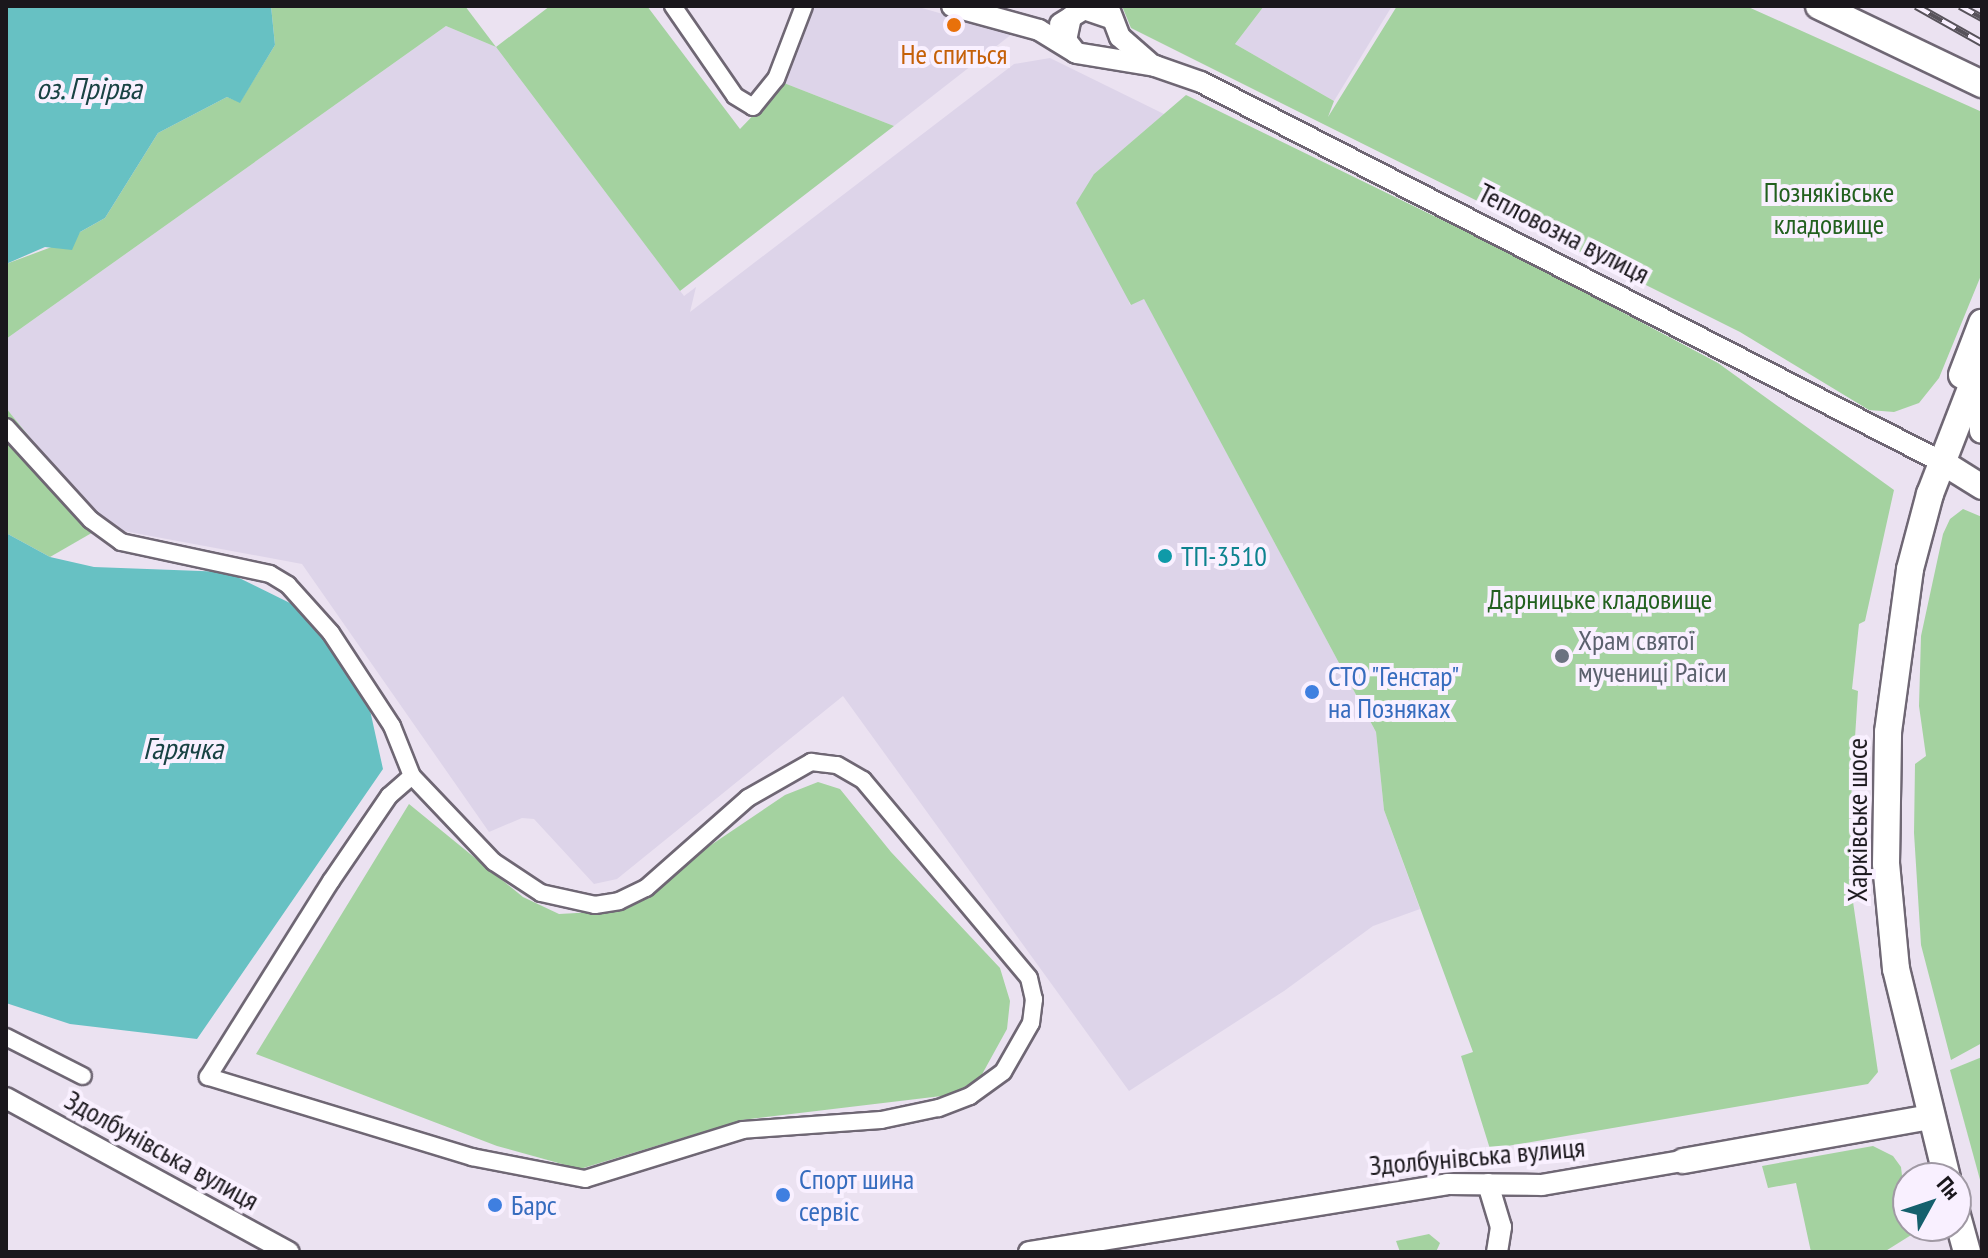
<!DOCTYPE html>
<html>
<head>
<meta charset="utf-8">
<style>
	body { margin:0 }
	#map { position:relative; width:1988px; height:1258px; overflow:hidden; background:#ebe2f1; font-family:"PT Sans Narrow",sans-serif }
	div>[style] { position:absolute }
	.industrial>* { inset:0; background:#ddd4e9 }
	.green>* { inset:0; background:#a4d2a0 }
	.water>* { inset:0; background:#67c1c3 }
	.roads { filter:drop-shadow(2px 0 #6f6774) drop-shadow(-2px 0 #6f6774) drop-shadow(0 2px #6f6774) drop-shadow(0 -2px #6f6774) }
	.minor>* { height:16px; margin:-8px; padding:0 8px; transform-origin:8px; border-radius:8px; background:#fff }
	.tertiary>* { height:20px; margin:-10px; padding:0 10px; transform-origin:10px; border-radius:10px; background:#fff }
	.secondary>* { height:24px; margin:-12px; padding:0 12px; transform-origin:12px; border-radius:12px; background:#fff }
	.primary>* { height:26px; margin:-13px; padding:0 13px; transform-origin:13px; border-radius:13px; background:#fff }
	.rail>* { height:8px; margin-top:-4px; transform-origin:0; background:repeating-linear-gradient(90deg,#f9f0ff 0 15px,#57525a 0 30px); box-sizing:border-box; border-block:2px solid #57525a }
	.dots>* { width:22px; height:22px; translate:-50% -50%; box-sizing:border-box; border:4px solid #f9f0ff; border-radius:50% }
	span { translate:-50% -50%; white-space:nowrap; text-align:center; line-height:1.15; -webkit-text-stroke:8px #f9f0ff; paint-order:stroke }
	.food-label { font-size:28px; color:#c56008 }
	.park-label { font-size:28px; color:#22601f }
	.street-label { font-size:28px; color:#1a171c }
	.culture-label { font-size:28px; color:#0d838f }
	.left { translate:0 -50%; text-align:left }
	.worship-label { font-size:28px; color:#5b616d }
	.shop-label { font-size:28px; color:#366cbe }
	.water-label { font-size:30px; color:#194344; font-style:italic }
	.frame { position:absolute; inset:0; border:8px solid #1a171c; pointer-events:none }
	.north { position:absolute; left:1892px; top:1162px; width:80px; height:80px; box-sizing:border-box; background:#f9f0ff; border:2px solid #a099a4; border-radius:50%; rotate:50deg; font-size:22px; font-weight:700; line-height:32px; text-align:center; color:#1a171c }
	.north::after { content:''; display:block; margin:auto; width:28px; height:36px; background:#15606d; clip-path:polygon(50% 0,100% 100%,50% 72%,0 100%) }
</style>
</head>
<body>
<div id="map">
	<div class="industrial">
		<div style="clip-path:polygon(812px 6px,915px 6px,1012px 34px,894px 126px,784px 83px)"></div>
		<div style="clip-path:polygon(1264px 6px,1392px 6px,1334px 101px,1235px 44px)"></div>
		<div style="clip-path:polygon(446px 26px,496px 47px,684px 296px,696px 287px,690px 312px,1014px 64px,1050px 58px,1164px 114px,1094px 174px,1130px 305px,1144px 298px,1376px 732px,1384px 810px,1420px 909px,1373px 926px,1284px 991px,1129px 1091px,843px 696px,617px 879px,594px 884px,534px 819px,522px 818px,489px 832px,302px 564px,102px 527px,6px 408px,6px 339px)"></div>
	</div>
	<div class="green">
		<div style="clip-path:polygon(271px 6px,465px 6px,496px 47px,550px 6px,647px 6px,740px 129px,784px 83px,894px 126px,680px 291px,496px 47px,446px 26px,6px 339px,6px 264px,57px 245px,105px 218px,158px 133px,227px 97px,240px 102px,275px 45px)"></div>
		<div style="clip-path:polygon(1122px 6px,1264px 6px,1235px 44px,1334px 101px,1328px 117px,1397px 6px,1746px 6px,1982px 112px,1982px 273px,1939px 378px,1919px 403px,1894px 412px,1869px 410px,1740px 332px,1131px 28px)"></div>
		<div style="clip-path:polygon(1186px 95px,1522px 259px,1718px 363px,1894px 490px,1865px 621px,1859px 624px,1852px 689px,1858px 691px,1851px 800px,1852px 895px,1878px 1072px,1868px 1084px,1490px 1149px,1461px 1056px,1473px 1052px,1384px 810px,1376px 732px,1144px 299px,1131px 305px,1076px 203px,1094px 174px)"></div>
		<div style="clip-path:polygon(6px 408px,102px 527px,50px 557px,6px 533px)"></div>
		<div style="clip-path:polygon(1963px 509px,1982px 517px,1982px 1043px,1951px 1060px,1921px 945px,1914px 833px,1915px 764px,1926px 756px,1919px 706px,1921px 636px,1943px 534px,1950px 519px)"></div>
		<div style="clip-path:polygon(818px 782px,840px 789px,891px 852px,1000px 968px,1010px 1001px,1007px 1029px,980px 1078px,950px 1095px,742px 1120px,580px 1169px,497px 1146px,256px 1054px,409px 804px,523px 897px,559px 914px,613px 911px,785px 795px)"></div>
		<div style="clip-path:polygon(1982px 1057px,1982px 1187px,1950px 1070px)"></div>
		<div style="clip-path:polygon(1873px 1146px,1893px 1156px,1901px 1167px,1908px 1226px,1916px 1232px,1884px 1252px,1811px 1252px,1796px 1183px,1768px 1188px,1762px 1166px)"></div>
		<div style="clip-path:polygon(1429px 1234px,1440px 1243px,1436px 1252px,1400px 1252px,1396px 1241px)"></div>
	</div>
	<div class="water">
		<div style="clip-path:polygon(6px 6px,271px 6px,275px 45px,240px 103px,227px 97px,158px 133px,105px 218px,80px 232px,72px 250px,45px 247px,6px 264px)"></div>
		<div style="clip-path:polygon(6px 533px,50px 557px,94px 567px,227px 572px,292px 604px,336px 654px,370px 710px,383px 769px,197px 1039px,70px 1024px,6px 1003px)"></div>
	</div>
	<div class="roads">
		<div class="minor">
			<div style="left:673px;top:6px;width:109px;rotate:55.4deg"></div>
			<div style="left:735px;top:96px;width:21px;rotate:31deg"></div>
			<div style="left:753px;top:107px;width:36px;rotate:-51deg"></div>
			<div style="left:776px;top:79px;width:78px;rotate:-69deg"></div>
			<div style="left:6px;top:427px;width:126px;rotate:47.6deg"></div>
			<div style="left:91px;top:520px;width:37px;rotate:36deg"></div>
			<div style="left:121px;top:542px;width:152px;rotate:12.1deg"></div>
			<div style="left:270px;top:574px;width:21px;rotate:31deg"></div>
			<div style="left:288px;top:585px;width:64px;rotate:48.1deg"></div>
			<div style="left:331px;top:633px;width:111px;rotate:56.7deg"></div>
			<div style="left:392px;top:726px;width:54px;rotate:68.2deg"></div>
			<div style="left:412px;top:776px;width:119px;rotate:46.4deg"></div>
			<div style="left:494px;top:862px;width:56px;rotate:33.4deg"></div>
			<div style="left:541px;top:893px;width:55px;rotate:12.5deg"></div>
			<div style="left:595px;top:905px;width:24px;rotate:-9deg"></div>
			<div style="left:619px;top:901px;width:30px;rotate:-26deg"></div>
			<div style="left:646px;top:888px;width:136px;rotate:-41.4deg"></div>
			<div style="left:748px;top:798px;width:73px;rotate:-29.7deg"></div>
			<div style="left:811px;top:762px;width:26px;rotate:7deg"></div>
			<div style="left:837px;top:765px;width:30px;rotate:30deg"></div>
			<div style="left:863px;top:780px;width:258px;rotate:50deg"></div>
			<div style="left:1029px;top:978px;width:22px;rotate:77deg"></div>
			<div style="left:1034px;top:999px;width:24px;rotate:97deg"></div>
			<div style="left:1031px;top:1023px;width:56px;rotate:119.7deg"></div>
			<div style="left:1003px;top:1072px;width:41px;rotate:144deg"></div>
			<div style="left:970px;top:1096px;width:34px;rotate:159deg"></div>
			<div style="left:938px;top:1108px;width:58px;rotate:168.1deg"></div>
			<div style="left:881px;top:1120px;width:138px;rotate:175.9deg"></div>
			<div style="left:743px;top:1130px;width:165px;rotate:162.8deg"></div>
			<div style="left:585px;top:1179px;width:115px;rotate:-169deg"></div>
			<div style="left:472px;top:1157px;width:276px;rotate:-163.1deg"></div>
			<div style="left:208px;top:1077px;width:231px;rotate:-57.9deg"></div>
			<div style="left:331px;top:881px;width:103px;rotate:-55.7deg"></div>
			<div style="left:389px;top:796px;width:30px;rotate:-41deg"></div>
			<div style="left:6px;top:1037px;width:86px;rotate:26.9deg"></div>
		</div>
		<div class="tertiary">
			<div style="left:952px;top:6px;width:90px;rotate:15.4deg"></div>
			<div style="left:1039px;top:30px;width:42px;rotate:31.4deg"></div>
			<div style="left:1108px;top:6px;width:33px;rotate:69deg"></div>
			<div style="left:1120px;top:37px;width:43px;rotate:41.2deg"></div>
			<div style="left:1071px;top:17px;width:24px;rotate:102deg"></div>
			<div style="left:1066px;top:40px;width:16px;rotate:52deg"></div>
			<div style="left:1076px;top:53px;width:80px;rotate:9.3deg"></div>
			<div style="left:1155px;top:66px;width:49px;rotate:19.2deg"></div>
			<div style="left:1201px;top:82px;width:833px;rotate:27.15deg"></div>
			<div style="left:1060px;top:24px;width:28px;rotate:-32deg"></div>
			<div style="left:1084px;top:9px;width:28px;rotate:19deg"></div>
			<div style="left:6px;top:1098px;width:322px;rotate:28.6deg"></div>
			<div style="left:1488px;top:1184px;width:45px;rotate:73.2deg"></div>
			<div style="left:1501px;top:1227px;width:25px;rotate:99deg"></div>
			<div style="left:1029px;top:1252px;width:423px;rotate:-9.2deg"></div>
			<div style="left:1447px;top:1184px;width:95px;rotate:0.6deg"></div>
			<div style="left:1542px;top:1185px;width:143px;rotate:-9.7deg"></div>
		</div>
		<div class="secondary">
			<div style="left:1978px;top:378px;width:53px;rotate:85.7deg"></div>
			<div style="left:1942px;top:462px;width:47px;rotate:32deg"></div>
			<div style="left:1683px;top:1161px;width:252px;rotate:-10.1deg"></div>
		</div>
		<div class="primary">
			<div style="left:1819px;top:6px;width:181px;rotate:25.6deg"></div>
			<div style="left:1962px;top:375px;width:56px;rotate:-69deg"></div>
			<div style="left:1947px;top:1178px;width:215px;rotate:-103.7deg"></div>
			<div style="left:1896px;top:969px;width:105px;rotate:-95.4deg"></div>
			<div style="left:1886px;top:864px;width:132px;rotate:-89.1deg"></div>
			<div style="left:1888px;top:732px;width:164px;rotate:-82.3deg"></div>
			<div style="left:1910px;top:569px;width:78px;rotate:-75.1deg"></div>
			<div style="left:1930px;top:494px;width:144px;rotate:-68.8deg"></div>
			<div style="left:1956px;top:1212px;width:41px;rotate:74.6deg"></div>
		</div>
	</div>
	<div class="rail">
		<div style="left:1916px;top:6px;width:76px;rotate:29.3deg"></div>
		<div style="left:1960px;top:6px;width:25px;rotate:29deg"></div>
	</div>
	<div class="dots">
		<div style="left:954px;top:25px;background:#e8710a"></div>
		<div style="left:1165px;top:556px;background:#0f9aa8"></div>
		<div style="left:1562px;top:656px;background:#6b7280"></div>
		<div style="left:1312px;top:692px;background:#3f7fe0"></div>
		<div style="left:783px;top:1195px;background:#3f7fe0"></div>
		<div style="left:495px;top:1205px;background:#3f7fe0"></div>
	</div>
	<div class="food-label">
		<span style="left:954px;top:54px">Не спиться</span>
	</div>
	<div class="park-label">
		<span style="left:1829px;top:208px">Позняківське<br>кладовище</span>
		<span style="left:1600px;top:599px">Дарницьке кладовище</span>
	</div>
	<div class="street-label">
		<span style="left:1564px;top:233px;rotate:27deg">Тепловозна вулиця</span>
		<span style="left:1857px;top:820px;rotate:-90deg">Харківське шосе</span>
		<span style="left:162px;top:1150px;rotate:29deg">Здолбунівська вулиця</span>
		<span style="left:1477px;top:1156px;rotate:-5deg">Здолбунівська вулиця</span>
	</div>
	<div class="culture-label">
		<span class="left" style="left:1181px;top:556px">ТП-3510</span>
	</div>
	<div class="worship-label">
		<span class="left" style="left:1578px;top:656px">Храм святої<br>мучениці Раїси</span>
	</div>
	<div class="shop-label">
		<span class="left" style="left:1328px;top:692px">СТО "Генстар"<br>на Позняках</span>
		<span class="left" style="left:799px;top:1195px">Спорт шина<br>сервіс</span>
		<span class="left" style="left:511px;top:1205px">Барс</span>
	</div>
	<div class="water-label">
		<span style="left:89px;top:88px">оз. Прірва</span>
		<span style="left:183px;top:748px">Гарячка</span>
	</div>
	<div class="frame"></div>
	<div class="north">Пн</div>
</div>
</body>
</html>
